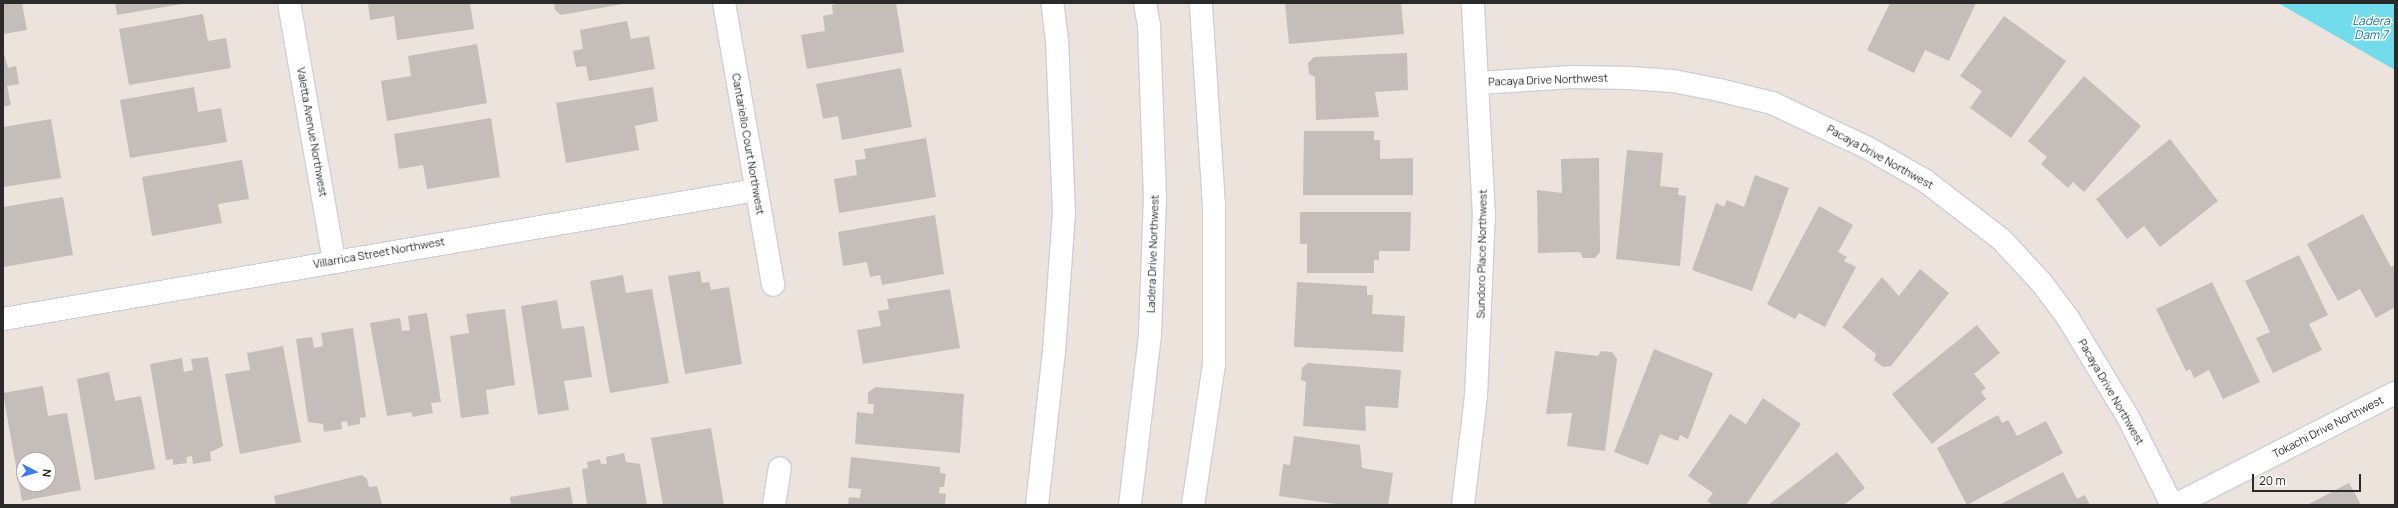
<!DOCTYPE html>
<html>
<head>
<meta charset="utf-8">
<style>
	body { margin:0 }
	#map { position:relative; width:2398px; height:508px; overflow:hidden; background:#ece3dc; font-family:Manrope,sans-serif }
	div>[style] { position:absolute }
	.water>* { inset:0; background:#72dceb }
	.building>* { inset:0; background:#c4bdb9 }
	.roads { filter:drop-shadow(1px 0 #cbd0db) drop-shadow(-1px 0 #cbd0db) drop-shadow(0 1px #cbd0db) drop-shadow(0 -1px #cbd0db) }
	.pedestrian>* { height:22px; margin:-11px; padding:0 11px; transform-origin:11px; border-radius:11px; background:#fff }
	.minor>* { height:22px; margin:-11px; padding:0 11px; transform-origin:11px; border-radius:11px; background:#fff }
	.secondary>* { height:22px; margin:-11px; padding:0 11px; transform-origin:11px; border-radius:11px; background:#fff }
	span { translate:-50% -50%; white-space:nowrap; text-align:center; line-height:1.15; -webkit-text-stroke:3px #fff; paint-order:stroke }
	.street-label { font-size:11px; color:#2a2a2a }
	.water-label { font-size:12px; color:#117c97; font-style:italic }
	.frame { position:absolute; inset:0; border:4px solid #2a2a2a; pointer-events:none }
	.north { position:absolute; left:16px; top:452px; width:40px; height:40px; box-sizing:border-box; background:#fff; border:1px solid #aaa; border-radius:50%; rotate:96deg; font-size:11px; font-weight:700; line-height:16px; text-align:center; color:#2a2a2a }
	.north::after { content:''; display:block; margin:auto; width:14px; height:18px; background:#417cf4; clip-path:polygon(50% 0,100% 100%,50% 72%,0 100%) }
	.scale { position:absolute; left:2252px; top:474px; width:109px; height:18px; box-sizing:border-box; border:2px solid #2a2a2a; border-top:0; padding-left:5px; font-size:12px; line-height:14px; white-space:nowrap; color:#2a2a2a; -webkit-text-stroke:3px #fff; paint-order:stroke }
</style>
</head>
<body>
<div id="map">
	<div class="water">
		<div style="clip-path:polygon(2278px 3px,2395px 3px,2395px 70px)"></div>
	</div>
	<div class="building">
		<div style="clip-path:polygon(3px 3px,22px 3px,27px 30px,3px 34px)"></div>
		<div style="clip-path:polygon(115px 3px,182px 3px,182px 4px,117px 15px)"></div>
		<div style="clip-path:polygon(368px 3px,470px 3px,474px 29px,397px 40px,394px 16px,370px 20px)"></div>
		<div style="clip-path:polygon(554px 3px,623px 3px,623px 4px,561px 15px,555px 10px)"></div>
		<div style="clip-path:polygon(842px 3px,896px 3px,904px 52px,807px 69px,801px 35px,825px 31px,823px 16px,833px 14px,832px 5px)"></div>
		<div style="clip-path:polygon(1285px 3px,1401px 3px,1404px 34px,1289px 44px)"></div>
		<div style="clip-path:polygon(1890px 3px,1976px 3px,1949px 61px,1925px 50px,1914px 73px,1867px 50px)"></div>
		<div style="clip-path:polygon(203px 14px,208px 41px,226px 38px,231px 68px,129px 85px,119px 29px)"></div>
		<div style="clip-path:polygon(2004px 16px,2066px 61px,2011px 138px,1970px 108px,1982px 91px,1960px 76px)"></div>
		<div style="clip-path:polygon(627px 21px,631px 39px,649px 36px,655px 69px,589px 81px,586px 66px,576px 67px,573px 51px,583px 49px,580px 30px)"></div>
		<div style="clip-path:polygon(477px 44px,487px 103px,387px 121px,381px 81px,411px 76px,408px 56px)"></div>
		<div style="clip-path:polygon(3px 50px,8px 68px,16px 66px,19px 84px,7px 86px,11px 105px,3px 107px)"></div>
		<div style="clip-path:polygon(1407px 53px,1408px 90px,1375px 92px,1379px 117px,1316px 120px,1315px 77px,1309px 74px,1308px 63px,1314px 57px)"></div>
		<div style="clip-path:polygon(901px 68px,912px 127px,842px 140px,838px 116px,823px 119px,816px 84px)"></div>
		<div style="clip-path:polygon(2084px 76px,2141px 126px,2084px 192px,2073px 182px,2068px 188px,2041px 164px,2047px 157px,2028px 141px)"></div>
		<div style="clip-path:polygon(194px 87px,198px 112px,221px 108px,227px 142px,130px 158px,120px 100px)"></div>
		<div style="clip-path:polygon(653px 87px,658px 121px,635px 126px,639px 150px,566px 163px,556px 103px)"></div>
		<div style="clip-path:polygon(491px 118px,500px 177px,427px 189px,423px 165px,399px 169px,394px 134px)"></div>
		<div style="clip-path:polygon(51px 119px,61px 178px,3px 187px,3px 127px)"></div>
		<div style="clip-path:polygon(1304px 131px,1374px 131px,1374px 140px,1380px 140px,1380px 159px,1413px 158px,1413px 195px,1303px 195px)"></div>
		<div style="clip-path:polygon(926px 138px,936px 197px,839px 213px,834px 179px,857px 175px,855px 160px,866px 159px,864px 149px)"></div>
		<div style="clip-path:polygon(2170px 139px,2218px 201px,2160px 247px,2144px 226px,2127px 239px,2096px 199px)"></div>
		<div style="clip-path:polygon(1627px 150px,1663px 153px,1660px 186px,1679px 188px,1678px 195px,1686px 196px,1680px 266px,1616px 259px)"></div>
		<div style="clip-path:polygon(1599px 158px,1600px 252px,1595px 258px,1583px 258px,1580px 252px,1538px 253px,1537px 190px,1562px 193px,1561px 159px)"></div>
		<div style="clip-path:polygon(242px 160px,249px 199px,218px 204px,222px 223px,152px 236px,142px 177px)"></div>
		<div style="clip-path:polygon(1755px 175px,1789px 188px,1752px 291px,1692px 270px,1716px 203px,1724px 207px,1727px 200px,1744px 207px)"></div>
		<div style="clip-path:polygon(63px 197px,73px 255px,3px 267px,3px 207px)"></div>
		<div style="clip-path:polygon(1819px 206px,1853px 225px,1838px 252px,1847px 257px,1844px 261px,1856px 267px,1825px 327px,1799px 313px,1795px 319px,1767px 304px)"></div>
		<div style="clip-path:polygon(1300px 212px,1411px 212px,1410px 251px,1379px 251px,1379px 260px,1374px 260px,1374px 273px,1307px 273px,1307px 244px,1300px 244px)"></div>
		<div style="clip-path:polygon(2363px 214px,2391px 267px,2395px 265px,2395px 307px,2376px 318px,2360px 289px,2338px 301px,2307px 244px)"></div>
		<div style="clip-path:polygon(935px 215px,944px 274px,882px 285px,880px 275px,870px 277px,867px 262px,843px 266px,838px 232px)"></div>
		<div style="clip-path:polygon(2299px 255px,2328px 315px,2309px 324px,2322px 350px,2273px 373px,2256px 338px,2270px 332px,2245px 281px)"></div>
		<div style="clip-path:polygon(1920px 269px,1949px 293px,1891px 366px,1883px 367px,1874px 360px,1876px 354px,1842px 327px,1882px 277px,1899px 296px)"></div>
		<div style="clip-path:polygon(700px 271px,702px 283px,709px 282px,711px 290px,729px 287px,742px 364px,685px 374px,668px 276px)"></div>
		<div style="clip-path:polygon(623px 275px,626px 293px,652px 289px,669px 383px,610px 393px,590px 281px)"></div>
		<div style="clip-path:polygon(1297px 282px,1367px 286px,1367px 295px,1373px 295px,1372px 314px,1405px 316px,1403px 352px,1294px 347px)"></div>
		<div style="clip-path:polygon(2212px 282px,2260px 382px,2223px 399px,2209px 370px,2194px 378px,2190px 369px,2186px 371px,2156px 309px)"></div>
		<div style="clip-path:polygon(950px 289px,960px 348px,863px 364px,857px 330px,881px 326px,878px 311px,889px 309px,887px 299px)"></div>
		<div style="clip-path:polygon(557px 300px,562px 329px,584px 326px,592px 377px,564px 381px,569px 410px,538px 415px,521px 306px)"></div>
		<div style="clip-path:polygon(505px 309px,515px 385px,486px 390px,489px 414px,461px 418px,450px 336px,469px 333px,466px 314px)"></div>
		<div style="clip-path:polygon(427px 313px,441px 402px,431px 403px,433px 413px,412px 417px,412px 412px,387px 416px,370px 323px,400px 318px,402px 331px,410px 330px,408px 316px)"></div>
		<div style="clip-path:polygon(1977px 325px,2000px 353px,1974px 374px,1986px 388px,1981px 392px,1986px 399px,1932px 444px,1892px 394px)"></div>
		<div style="clip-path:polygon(353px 328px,366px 417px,360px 418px,360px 424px,348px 426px,347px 421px,341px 422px,342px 429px,324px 432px,323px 424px,308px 422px,296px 339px,312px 337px,314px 348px,323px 346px,321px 333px)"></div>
		<div style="clip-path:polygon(283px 346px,301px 442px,240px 454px,225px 374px,250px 370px,247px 353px)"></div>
		<div style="clip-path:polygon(1654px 349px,1713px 373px,1688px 439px,1680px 435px,1678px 441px,1660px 434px,1648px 465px,1614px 452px)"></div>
		<div style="clip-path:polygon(1555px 351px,1598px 356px,1601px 351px,1612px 352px,1617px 359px,1605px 451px,1567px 446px,1572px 413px,1546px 414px)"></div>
		<div style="clip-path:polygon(208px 357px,223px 446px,210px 452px,211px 461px,193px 464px,192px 456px,186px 457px,187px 463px,173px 465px,173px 459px,166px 460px,150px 364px,182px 358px,184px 372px,193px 370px,191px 359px)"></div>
		<div style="clip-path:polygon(1308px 363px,1401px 370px,1398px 408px,1365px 406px,1366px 431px,1303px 426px,1306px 382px,1301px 380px,1302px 368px)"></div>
		<div style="clip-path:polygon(109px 372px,115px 401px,141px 396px,155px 469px,95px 480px,77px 379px)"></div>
		<div style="clip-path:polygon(evenodd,43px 386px,48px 416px,67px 413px,81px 490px,22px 501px,3px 393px,43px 386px,24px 460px,48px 460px,48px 484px,24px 484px,24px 460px)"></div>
		<div style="clip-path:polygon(875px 387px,964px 394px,960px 453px,855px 444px,857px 412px,873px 414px,874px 404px,868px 404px,868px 393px)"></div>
		<div style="clip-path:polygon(1763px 398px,1801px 424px,1746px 505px,1713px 505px,1707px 501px,1713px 493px,1688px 476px,1730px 414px,1746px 424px)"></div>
		<div style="clip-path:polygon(1998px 415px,2002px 423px,2008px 420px,2017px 436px,2046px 421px,2063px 453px,1967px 505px,1937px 448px)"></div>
		<div style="clip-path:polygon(711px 428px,724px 505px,663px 505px,651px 438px)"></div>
		<div style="clip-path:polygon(1294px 436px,1360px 445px,1362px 468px,1393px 473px,1388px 505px,1343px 505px,1279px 496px,1283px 464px,1290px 465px)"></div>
		<div style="clip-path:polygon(1837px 452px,1865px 488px,1844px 505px,1768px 505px)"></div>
		<div style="clip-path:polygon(624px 453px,626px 462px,640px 464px,647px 505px,587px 505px,582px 469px,588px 468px,587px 462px,600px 459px,601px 464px,607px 464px,606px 457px)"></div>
		<div style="clip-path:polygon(851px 457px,940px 467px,940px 473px,946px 474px,944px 487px,940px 487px,939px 493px,946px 494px,945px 505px,848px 505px,849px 497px,860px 498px,861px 489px,848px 488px)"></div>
		<div style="clip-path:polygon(2063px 472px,2077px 499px,2085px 495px,2090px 505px,1999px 505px)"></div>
		<div style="clip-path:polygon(362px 475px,367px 479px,369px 487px,377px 486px,382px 504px,276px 505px,274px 496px)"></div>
		<div style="clip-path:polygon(2349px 483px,2361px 505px,2307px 505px)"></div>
		<div style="clip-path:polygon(570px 487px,573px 505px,511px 505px,510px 497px)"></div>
	</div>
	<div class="roads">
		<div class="pedestrian">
			<div style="left:1193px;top:505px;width:143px;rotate:-81.5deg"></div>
			<div style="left:1214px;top:364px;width:158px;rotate:-90deg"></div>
			<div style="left:1214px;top:206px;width:203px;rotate:-93.7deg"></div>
		</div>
		<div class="minor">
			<div style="left:289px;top:3px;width:261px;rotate:80.1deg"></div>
			<div style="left:724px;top:3px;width:286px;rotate:80.1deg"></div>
			<div style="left:1479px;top:83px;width:93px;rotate:-3.7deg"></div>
			<div style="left:1572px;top:77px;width:57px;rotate:1deg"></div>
			<div style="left:1629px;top:78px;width:44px;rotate:3.9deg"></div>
			<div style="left:1673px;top:81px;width:47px;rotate:11.1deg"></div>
			<div style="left:1719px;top:90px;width:55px;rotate:13.8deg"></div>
			<div style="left:1772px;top:103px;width:104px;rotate:25.1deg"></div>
			<div style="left:1866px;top:147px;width:67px;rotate:29.6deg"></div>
			<div style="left:1924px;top:180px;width:97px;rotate:37.5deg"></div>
			<div style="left:2001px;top:239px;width:59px;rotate:47.1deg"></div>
			<div style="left:2041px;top:282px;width:45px;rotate:53.1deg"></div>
			<div style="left:2068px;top:318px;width:116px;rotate:58.8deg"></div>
			<div style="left:2128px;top:417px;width:98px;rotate:63.4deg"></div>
			<div style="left:3px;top:319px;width:764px;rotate:-9.72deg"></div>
			<div style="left:774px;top:505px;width:37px;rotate:-81deg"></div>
			<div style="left:1463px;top:505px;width:110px;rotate:-83.2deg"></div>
			<div style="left:1476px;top:396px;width:180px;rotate:-87.5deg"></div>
			<div style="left:1484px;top:216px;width:213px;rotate:-93deg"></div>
			<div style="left:2175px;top:505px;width:247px;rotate:-27deg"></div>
		</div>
		<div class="secondary">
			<div style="left:1037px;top:505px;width:154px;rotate:-83.7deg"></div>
			<div style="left:1054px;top:352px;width:139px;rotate:-85.9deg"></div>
			<div style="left:1064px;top:213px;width:172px;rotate:-92.3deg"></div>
			<div style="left:1057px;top:41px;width:38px;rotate:-97deg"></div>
			<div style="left:1130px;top:505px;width:172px;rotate:-83.3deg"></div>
			<div style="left:1150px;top:334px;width:136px;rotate:-87.9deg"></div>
			<div style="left:1155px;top:198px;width:172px;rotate:-92deg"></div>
			<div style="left:1149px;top:26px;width:23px;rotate:-100deg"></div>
		</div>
	</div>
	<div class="street-label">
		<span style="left:1548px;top:80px;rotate:-2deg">Pacaya Drive Northwest</span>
		<span style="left:312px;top:132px;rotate:80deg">Valetta Avenue Northwest</span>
		<span style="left:748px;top:144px;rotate:80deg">Cantariello Court Northwest</span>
		<span style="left:1880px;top:157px;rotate:29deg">Pacaya Drive Northwest</span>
		<span style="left:379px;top:253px;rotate:-10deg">Villarrica Street Northwest</span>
		<span style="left:1153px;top:254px;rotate:-88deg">Ladera Drive Northwest</span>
		<span style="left:1482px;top:254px;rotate:-89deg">Sundoro Place Northwest</span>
		<span style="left:2111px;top:392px;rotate:60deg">Pacaya Drive Northwest</span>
		<span style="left:2328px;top:427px;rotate:-27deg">Tokachi Drive Northwest</span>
	</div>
	<div class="water-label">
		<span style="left:2371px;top:28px">Ladera<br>Dam 7</span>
	</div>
	<div class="frame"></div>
	<div class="north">N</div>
	<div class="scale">20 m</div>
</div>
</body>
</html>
